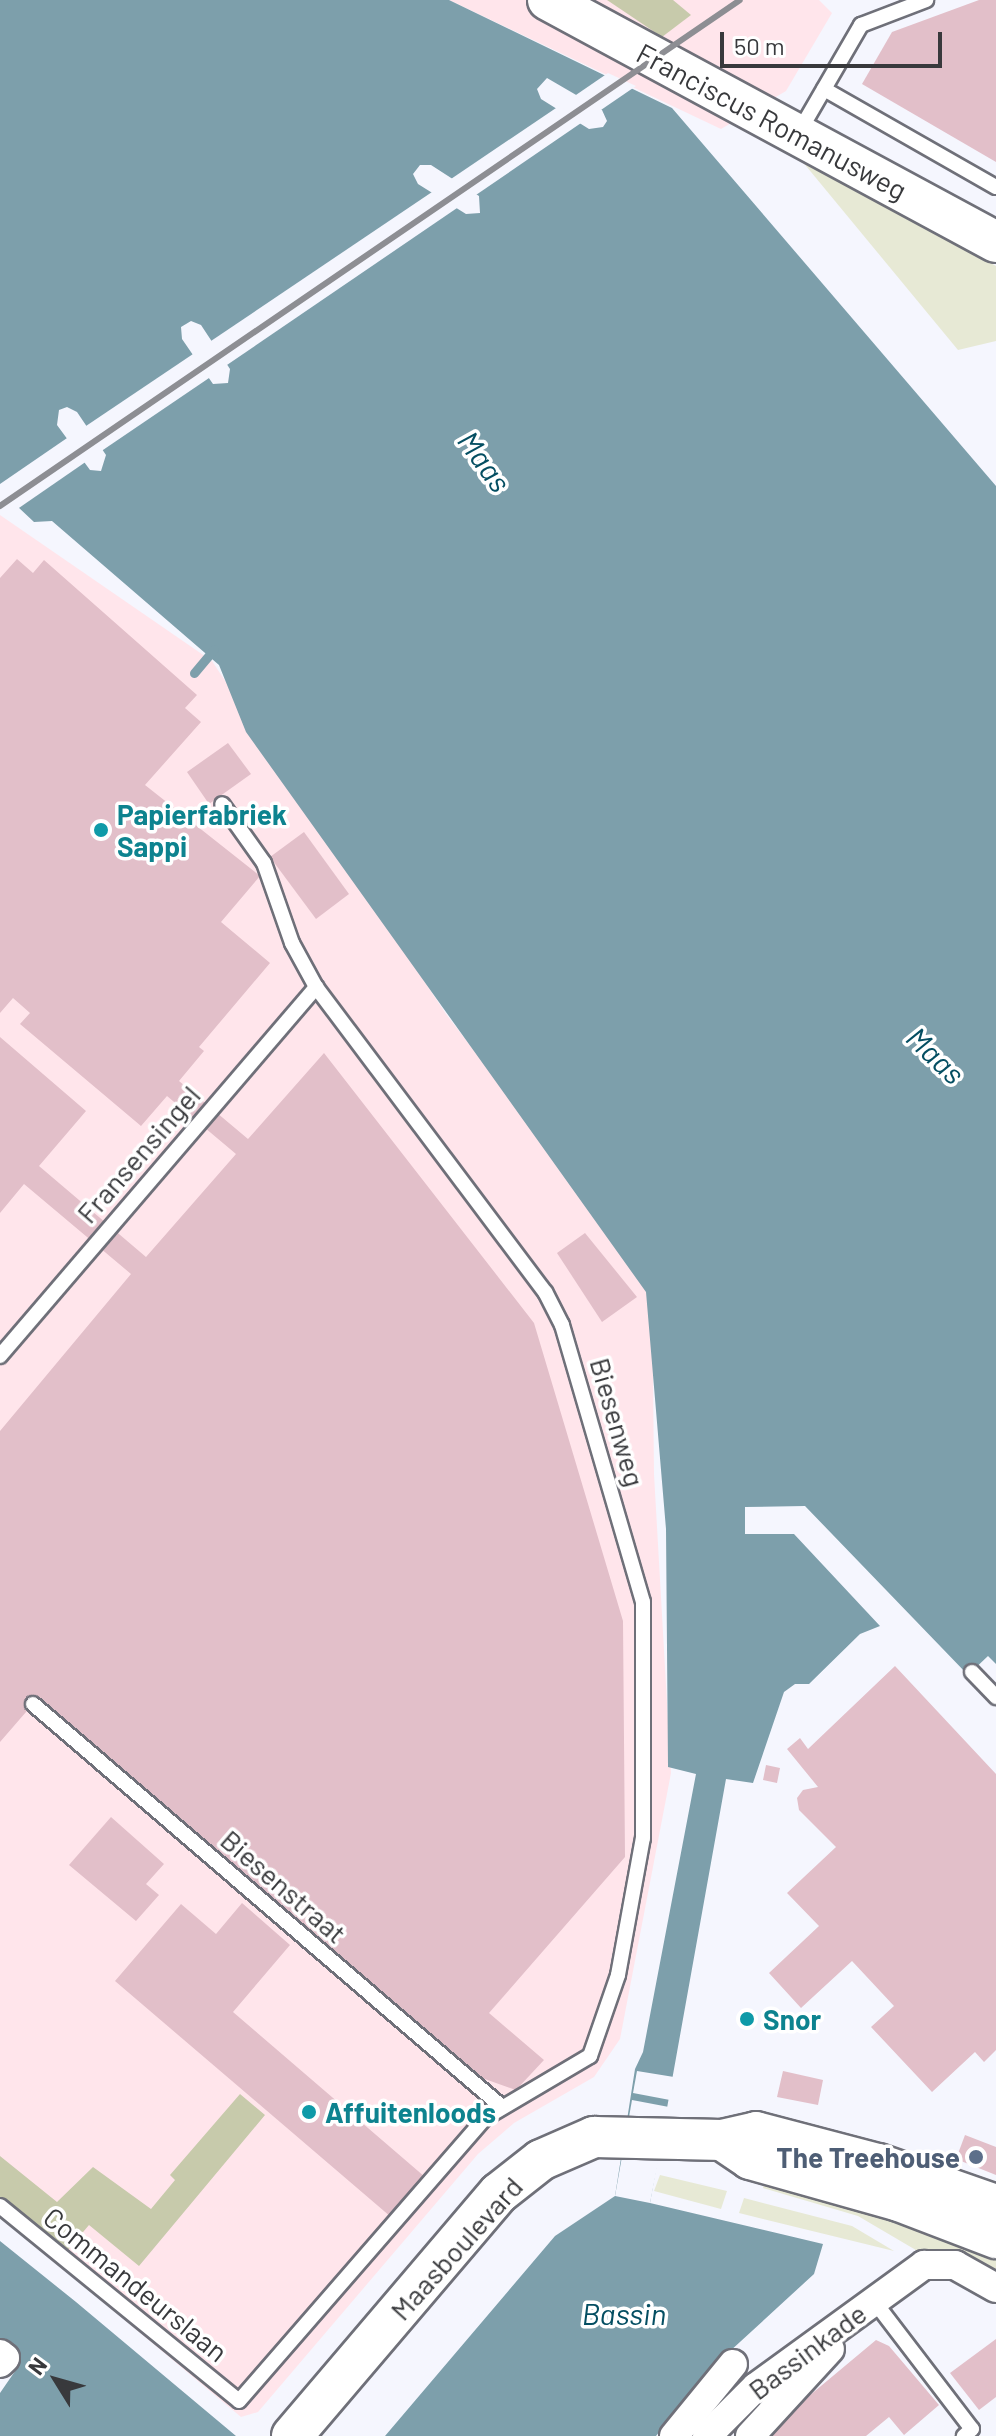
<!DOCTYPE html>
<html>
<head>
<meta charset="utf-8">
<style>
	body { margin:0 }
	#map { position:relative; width:996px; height:2436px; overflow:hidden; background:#f5f6fe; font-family:Barlow,sans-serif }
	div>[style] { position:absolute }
	.industrial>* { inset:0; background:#ffe5eb }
	.green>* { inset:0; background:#e7e9d5 }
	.forest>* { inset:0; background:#c7caab }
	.water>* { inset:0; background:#7d9fab }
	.pier>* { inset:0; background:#f5f6fe }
	.stream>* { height:9px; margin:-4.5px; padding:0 4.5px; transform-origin:4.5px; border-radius:4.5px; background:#7d9fab }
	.building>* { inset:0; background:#e2bfc9 }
	.roads { filter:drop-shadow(2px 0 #6f7079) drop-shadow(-2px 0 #6f7079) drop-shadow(0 2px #6f7079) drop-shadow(0 -2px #6f7079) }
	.lane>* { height:14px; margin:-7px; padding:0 7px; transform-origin:7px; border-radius:7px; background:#fff }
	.street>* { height:28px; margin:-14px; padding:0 14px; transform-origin:14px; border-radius:14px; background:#fff }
	.secondary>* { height:40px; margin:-20px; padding:0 20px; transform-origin:20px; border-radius:20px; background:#fff }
	.rail>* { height:6px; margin:-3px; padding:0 3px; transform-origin:3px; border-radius:3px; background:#8d8e93 }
	.dots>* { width:22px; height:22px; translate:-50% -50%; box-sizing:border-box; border:4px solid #fff; border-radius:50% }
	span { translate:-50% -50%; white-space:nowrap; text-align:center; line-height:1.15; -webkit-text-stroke:7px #fff; paint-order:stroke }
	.street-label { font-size:28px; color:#38393c }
	.culture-label { font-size:28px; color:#0d838f; font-weight:700 }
	.left { translate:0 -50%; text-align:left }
	.service-label { font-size:28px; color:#4e5e75; font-weight:700 }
	.right { translate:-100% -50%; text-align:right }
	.water-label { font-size:30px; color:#044e62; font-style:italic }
	.north { position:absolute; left:16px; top:2340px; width:80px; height:80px; -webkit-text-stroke:6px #fff; paint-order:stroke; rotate:307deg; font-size:22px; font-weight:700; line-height:32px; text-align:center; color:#38393c }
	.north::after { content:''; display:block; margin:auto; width:28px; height:36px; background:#38393c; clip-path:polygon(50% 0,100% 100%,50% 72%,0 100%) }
	.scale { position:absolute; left:720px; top:32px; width:222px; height:36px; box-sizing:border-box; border:4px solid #38393c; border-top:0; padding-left:10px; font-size:24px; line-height:28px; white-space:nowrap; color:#38393c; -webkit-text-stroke:6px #fff; paint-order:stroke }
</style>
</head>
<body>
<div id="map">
	<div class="industrial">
		<div style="clip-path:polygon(449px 0,819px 0,832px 13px,786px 91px,721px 129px)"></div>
		<div style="clip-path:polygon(0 515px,212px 661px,446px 1014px,652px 1282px,654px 1474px,671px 1773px,620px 2039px,594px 2077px,514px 2123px,478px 2154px,258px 2412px,241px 2417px,0 2216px)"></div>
	</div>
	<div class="green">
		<div style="clip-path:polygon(797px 155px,996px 266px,996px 341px,958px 350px)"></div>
		<div style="clip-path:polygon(767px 2171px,996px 2249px,996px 2279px,926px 2256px,858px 2216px,763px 2188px)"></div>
		<div style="clip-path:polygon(660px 2175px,727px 2191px,721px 2209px,654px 2191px)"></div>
		<div style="clip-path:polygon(744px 2198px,852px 2226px,894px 2251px,739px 2213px)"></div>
	</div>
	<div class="forest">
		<div style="clip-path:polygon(607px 0,673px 0,691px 15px,662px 37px)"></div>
		<div style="clip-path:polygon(240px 2094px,265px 2115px,139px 2266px,89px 2225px,67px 2251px,0 2198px,0 2156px,57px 2202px,93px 2167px,151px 2209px,175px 2180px,170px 2175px)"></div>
	</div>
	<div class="water">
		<div style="clip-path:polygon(evenodd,0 0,449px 0,672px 108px,996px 486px,996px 1664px,988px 1656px,968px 1675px,805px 1506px,745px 1507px,745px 1534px,794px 1534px,880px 1626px,860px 1634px,809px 1684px,795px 1684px,784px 1692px,753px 1783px,726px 1779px,650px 2203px,823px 2244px,814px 2274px,717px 2363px,656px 2436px,385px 2436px,555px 2236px,615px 2196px,635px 2069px,643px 2052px,696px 1774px,668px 1767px,666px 1529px,646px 1292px,246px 732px,219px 665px,52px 521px,34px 522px,0 490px,0 0,547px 78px,602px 110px,607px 121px,603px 127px,589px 129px,541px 99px,537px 89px,547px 78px,0 0,420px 165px,431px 165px,479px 196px,480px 213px,466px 214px,418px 184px,413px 174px,420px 165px,0 0,191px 321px,201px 325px,230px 369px,228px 383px,213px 384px,182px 339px,181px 327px,191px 321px,0 0,67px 407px,77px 412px,106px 455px,101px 471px,90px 470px,57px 425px,59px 410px,67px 407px)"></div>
		<div style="clip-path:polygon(0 2241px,76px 2302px,236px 2436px,0 2436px,0 2393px,20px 2364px,0 2344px)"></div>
	</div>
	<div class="pier">
		<div style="clip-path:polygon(608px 73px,636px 86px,598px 112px,573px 97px)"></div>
		<div style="clip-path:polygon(559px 106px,584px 121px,473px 197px,448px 181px)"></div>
		<div style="clip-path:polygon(435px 190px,460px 206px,224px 367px,208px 343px)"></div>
		<div style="clip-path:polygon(196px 352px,212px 376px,100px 452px,83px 428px)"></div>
		<div style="clip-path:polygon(70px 436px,87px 461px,16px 510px,0 495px,0 484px)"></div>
		<div style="clip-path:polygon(637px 2071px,674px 2077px,670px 2100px,633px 2093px)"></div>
		<div style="clip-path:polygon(632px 2100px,669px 2107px,650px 2203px,615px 2196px)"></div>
	</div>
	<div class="stream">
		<div style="left:194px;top:673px;width:31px;rotate:-50deg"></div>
	</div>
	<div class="building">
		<div style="clip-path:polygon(979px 0,996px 0,996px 162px,862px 84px,892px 32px)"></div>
		<div style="clip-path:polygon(17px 559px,33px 573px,44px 560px,197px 695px,185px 708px,201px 722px,145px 785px,260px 876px,221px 922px,270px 963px,199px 1047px,204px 1051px,179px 1081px,248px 1139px,324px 1053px,534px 1323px,623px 1621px,625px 1857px,489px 2013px,544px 2060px,516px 2090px,482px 2078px,39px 1697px,0 1742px,0 1431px,131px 1274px,24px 1184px,0 1213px,0 1037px,86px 1111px,39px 1166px,146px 1257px,236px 1154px,167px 1096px,141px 1126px,20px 1024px,30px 1013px,13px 998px,0 1013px,0 578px)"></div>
		<div style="clip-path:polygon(228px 743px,251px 774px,209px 804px,187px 772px)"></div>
		<div style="clip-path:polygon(304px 832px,349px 894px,316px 919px,270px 857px)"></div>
		<div style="clip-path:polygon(585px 1233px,637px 1297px,602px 1322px,557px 1253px)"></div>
		<div style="clip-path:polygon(895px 1666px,996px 1774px,996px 2050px,984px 2062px,975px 2052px,932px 2092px,871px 2027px,894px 2006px,852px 1961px,801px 2008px,769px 1973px,819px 1926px,787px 1893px,836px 1847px,799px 1810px,797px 1798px,803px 1790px,818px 1787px,787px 1749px,800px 1738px,808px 1749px)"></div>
		<div style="clip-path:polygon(766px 1765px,780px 1768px,777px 1783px,763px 1780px)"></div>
		<div style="clip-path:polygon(111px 1817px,164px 1864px,146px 1884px,159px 1895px,136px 1921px,69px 1865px)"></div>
		<div style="clip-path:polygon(242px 1903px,290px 1945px,233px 2012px,425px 2177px,391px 2217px,115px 1981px,181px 1904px,216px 1934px)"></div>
		<div style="clip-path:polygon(783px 2071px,823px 2080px,818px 2105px,777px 2097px)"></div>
		<div style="clip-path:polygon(965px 2135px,996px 2147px,996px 2175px,956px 2159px)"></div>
		<div style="clip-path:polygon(996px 2339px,996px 2397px,979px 2410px,950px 2373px)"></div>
		<div style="clip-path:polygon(876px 2340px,889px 2346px,939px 2405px,904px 2435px,889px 2417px,866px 2436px,761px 2436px)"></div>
	</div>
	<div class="roads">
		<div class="lane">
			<div style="left:824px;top:89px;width:198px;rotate:29.7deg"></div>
			<div style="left:799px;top:132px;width:124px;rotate:-59.9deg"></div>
			<div style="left:861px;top:25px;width:70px;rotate:-21deg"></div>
			<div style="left:0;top:1356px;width:486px;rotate:-49.4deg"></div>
			<div style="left:972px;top:1672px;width:35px;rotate:46deg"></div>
			<div style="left:33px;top:1704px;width:618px;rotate:40.67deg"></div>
			<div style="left:0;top:2206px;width:308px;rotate:39.2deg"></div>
			<div style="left:239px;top:2401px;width:375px;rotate:-49deg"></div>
			<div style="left:485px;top:2118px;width:122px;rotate:-30.6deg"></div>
			<div style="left:590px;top:2056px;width:86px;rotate:-70.9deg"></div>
			<div style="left:618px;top:1975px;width:139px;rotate:-79.7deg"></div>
			<div style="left:643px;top:1838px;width:236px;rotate:-90deg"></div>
			<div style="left:643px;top:1602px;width:289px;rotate:-106.3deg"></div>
			<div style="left:562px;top:1325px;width:37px;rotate:-117deg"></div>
			<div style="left:545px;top:1292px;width:381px;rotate:-126.9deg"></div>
			<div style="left:316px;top:987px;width:50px;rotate:-118.6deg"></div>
			<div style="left:292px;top:943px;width:85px;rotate:-109.3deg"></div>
			<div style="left:264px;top:863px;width:72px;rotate:-125.4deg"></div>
			<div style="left:874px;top:2301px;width:161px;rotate:52.6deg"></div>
			<div style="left:972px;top:2429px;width:11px;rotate:139deg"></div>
		</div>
		<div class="street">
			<div style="left:0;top:2354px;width:6px;rotate:39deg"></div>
			<div style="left:5px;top:2358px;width:7px;rotate:135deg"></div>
			<div style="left:674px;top:2436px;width:93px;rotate:-50.7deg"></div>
			<div style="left:707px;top:2436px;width:69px;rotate:-45deg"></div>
			<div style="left:756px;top:2387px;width:208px;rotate:-36deg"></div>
			<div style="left:924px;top:2265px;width:31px"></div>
			<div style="left:955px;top:2265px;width:47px;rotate:29.3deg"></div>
			<div style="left:750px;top:2436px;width:118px;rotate:-47.4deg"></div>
		</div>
		<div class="secondary">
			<div style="left:548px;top:0;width:509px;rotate:28.38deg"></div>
			<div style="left:722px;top:2140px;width:34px;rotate:34deg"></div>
			<div style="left:750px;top:2159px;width:155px;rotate:15.7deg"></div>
			<div style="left:899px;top:2201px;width:104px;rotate:20.9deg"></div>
			<div style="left:292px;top:2436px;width:319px;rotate:-49.6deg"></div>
			<div style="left:499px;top:2193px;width:53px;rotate:-38.2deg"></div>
			<div style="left:541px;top:2160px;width:58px;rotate:-23.5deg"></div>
			<div style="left:594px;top:2137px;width:128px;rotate:1.3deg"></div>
			<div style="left:722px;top:2140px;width:35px;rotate:-13deg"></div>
			<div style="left:756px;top:2132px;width:126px;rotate:14.7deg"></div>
			<div style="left:878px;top:2164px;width:125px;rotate:19.2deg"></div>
		</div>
	</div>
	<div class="rail">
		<div style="left:0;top:506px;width:896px;rotate:-34.36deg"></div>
	</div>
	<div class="dots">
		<div style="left:101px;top:830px;background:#0f9aa8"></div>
		<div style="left:747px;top:2019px;background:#0f9aa8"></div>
		<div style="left:309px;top:2112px;background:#0f9aa8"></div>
		<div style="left:976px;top:2157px;background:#5c6f8a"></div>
	</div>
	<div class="street-label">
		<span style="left:772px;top:121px;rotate:28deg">Franciscus Romanusweg</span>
		<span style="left:138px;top:1154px;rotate:-49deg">Fransensingel</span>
		<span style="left:618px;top:1422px;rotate:74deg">Biesenweg</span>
		<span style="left:284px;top:1886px;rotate:41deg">Biesenstraat</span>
		<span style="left:456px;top:2248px;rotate:-48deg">Maasboulevard</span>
		<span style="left:136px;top:2284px;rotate:39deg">Commandeurslaan</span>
		<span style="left:807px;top:2351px;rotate:-37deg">Bassinkade</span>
	</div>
	<div class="culture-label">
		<span class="left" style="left:117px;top:830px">Papierfabriek<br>Sappi</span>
		<span class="left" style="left:763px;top:2019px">Snor</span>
		<span class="left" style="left:325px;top:2112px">Affuitenloods</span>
	</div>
	<div class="service-label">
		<span class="right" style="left:960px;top:2157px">The Treehouse</span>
	</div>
	<div class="water-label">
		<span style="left:485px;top:461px;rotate:54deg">Maas</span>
		<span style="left:936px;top:1055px;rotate:44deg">Maas</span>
		<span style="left:624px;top:2313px">Bassin</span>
	</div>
	<div class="north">N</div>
	<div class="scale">50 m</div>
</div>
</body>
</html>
